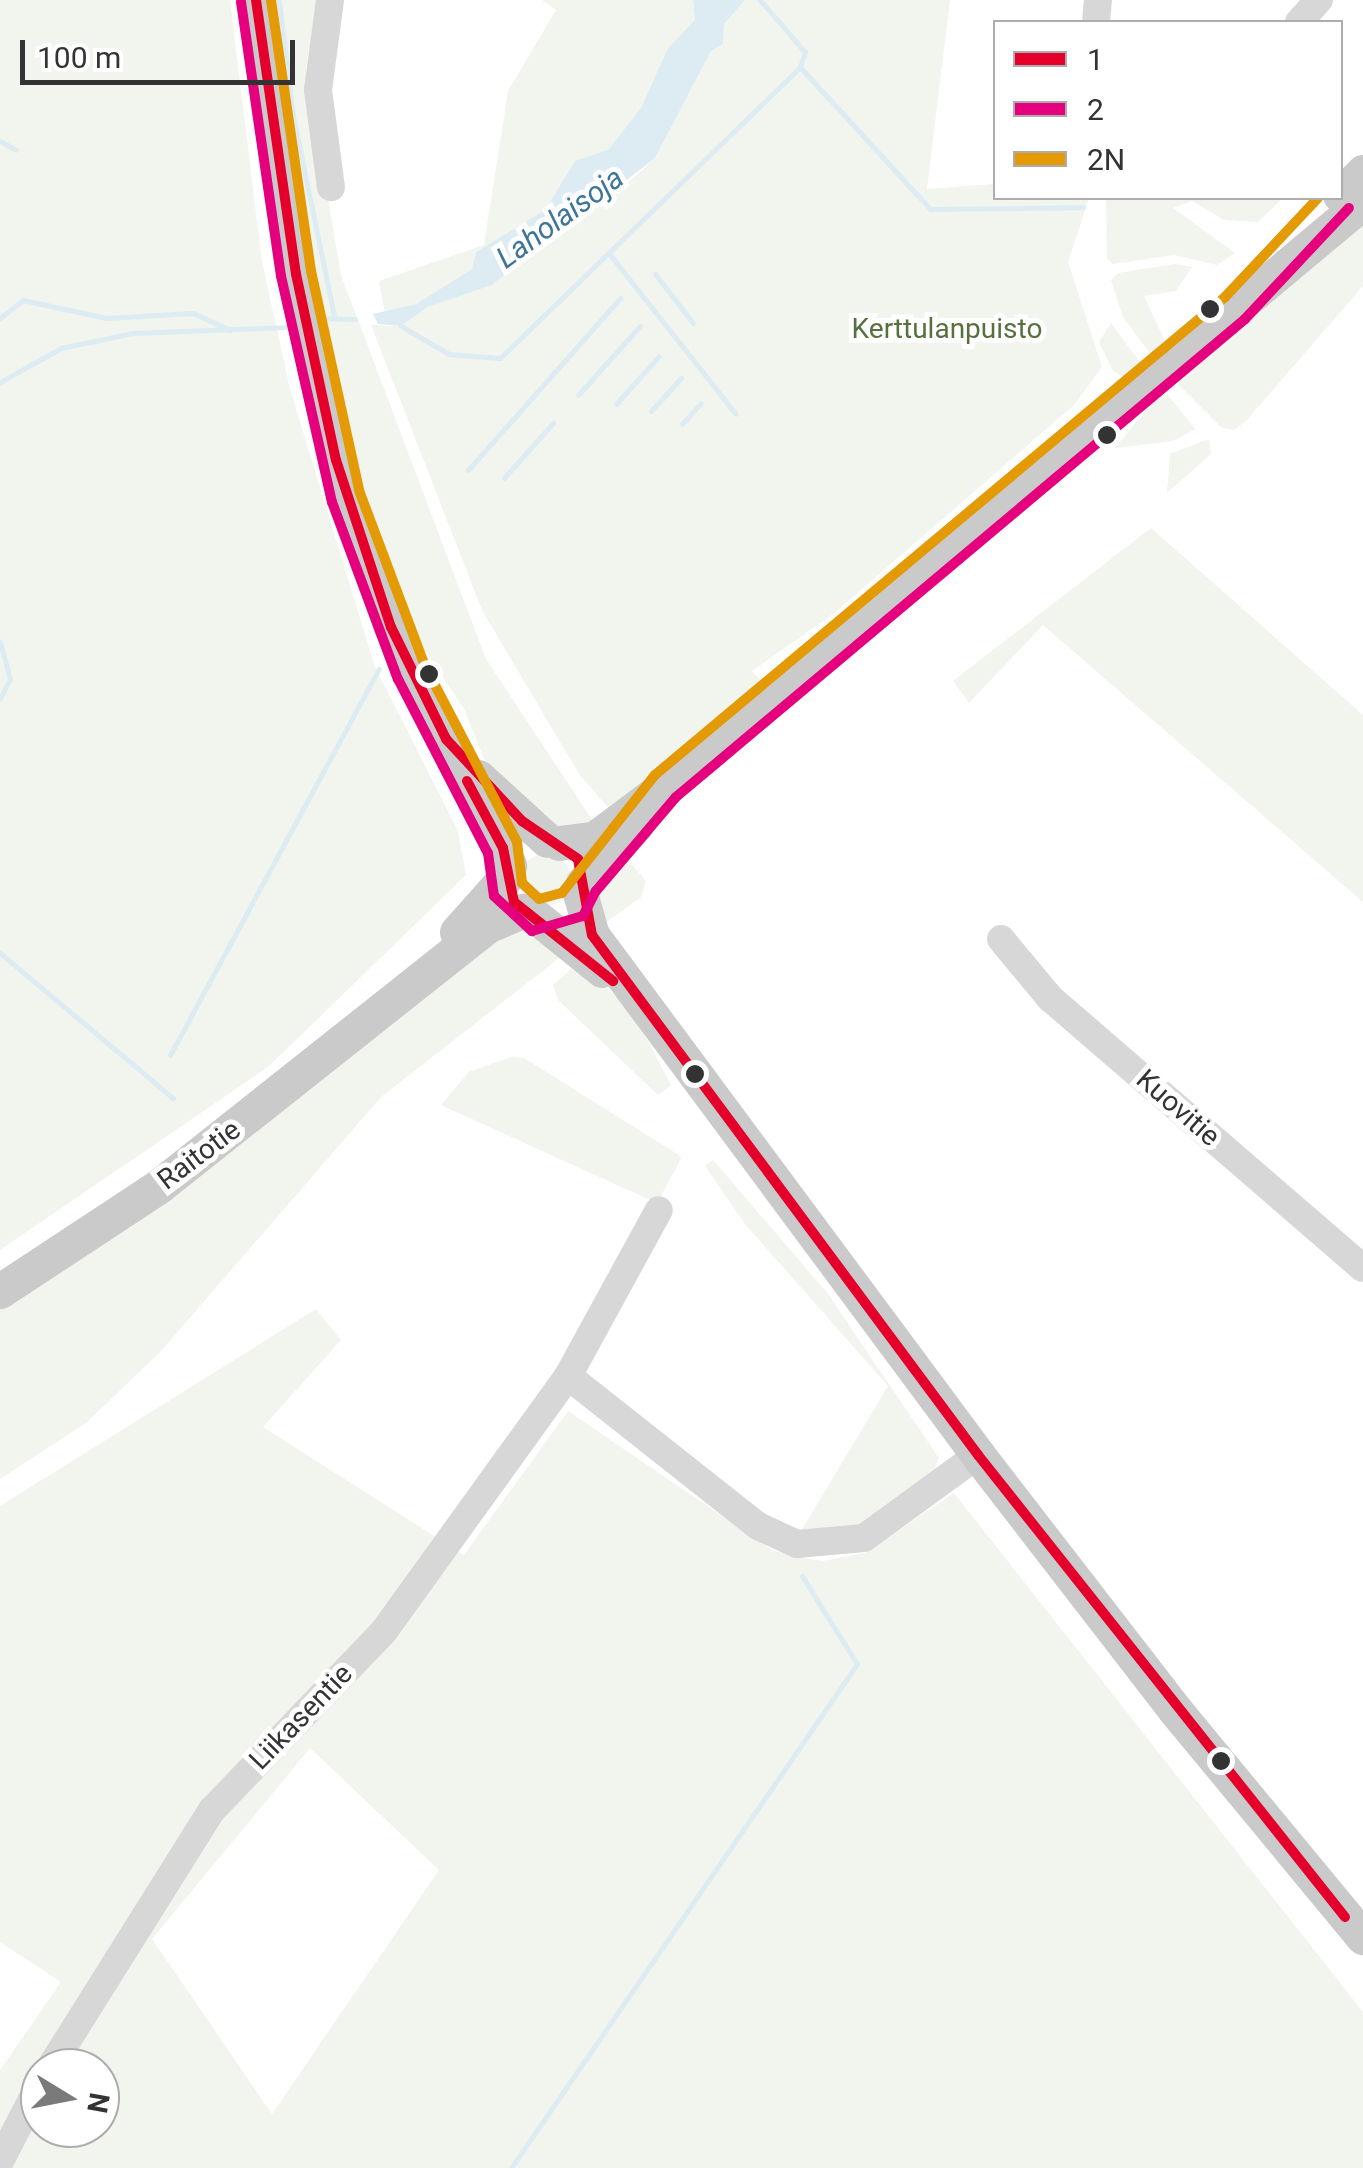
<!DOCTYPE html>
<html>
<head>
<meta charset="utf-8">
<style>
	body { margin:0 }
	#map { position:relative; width:1363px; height:2168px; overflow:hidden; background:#fff; font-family:Roboto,sans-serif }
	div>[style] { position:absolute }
	.green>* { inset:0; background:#f1f5ed }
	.round { border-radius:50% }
	.water>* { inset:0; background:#ddebf3 }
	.stream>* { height:5px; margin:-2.5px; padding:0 2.5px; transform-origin:2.5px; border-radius:2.5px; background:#ddebf3 }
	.minor>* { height:28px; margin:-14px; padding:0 14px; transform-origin:14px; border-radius:14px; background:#d7d7d7 }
	.major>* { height:35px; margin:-17.5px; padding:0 17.5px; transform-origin:17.5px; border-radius:17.5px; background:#cacaca }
	.bus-1>* { height:10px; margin:-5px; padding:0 5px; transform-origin:5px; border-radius:5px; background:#e4002b }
	.bus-2>* { height:10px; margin:-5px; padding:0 5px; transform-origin:5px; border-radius:5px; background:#e5007d }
	.bus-3>* { height:10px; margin:-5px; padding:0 5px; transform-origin:5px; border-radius:5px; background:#e39a05 }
	.dots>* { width:28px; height:28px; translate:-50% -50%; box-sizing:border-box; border:5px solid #fff; border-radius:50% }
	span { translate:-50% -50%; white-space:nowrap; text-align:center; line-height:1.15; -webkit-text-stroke:10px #fff; paint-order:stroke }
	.park-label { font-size:28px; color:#56703f }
	.street-label { font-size:28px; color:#333 }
	.water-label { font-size:30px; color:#3f7597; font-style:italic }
	.legend { position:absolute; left:993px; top:20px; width:350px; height:180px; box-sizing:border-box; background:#fff; border:2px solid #adadad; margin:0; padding:12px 18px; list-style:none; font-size:30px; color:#333 }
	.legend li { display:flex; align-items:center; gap:20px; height:50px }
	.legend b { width:50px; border:2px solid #adadad }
	.north { position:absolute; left:20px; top:2048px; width:100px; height:100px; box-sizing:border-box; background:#fff; border:2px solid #adadad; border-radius:50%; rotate:100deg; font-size:28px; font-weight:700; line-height:40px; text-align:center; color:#333 }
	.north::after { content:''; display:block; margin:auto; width:35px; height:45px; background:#7a7a7a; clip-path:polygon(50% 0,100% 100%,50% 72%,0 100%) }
	.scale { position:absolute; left:20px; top:40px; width:275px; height:45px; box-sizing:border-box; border:5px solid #333; border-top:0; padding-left:12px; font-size:30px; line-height:35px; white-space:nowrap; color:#333; -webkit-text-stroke:8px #fff; paint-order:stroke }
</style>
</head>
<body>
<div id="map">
	<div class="green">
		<div style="clip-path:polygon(0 0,230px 0,262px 262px,290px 389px,375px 667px,458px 831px,466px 875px,268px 1067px,0 1250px)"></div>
		<div style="clip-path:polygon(270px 0,317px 0,306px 68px,341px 275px,486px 659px,593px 821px,582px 830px,558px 827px,486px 764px,464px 709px,404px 619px,381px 557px,331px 362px,283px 115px)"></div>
		<div style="clip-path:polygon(542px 0,693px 0,695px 20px,668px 48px,642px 108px,609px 149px,575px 161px,545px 210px,476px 252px,472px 269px,416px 304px,385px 314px,379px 281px,484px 245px,508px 91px,556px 10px)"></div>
		<div style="clip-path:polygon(745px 0,950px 0,927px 189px,995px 184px,996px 198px,1089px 198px,1068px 262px,1102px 367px,1074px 405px,833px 614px,752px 671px,764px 684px,612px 812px,579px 774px,482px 610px,371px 325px,401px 326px,428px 307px,492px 285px,629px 182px,655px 158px,711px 51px,723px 44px,724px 24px)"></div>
		<div style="clip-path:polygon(1106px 198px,1283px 198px,1258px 222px,1224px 220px,1192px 201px,1173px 208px,1235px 253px,1217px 265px,1174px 255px,1113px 264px,1107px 259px)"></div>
		<div style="clip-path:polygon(1363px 216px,1363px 286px,1246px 421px,1234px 430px,1221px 427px,1171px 377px)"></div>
		<div style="clip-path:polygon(1175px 264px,1192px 267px,1176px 291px,1144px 296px,1164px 339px,1154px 359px,1123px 317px,1111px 280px,1118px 273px)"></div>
		<div style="clip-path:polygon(1111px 323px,1145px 369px,1129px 381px,1113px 371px,1099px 342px)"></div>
		<div style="clip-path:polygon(1163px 389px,1195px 429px,1173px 441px,1115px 448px)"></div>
		<div style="clip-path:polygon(1209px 439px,1211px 454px,1167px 493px,1170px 454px)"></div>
		<div style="clip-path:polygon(1151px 528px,1363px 715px,1363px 902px,1043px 625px,969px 703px,953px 681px)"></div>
		<div class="round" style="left:519px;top:854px;width:52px;height:52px"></div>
		<div style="clip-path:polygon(624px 855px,646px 881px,641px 897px,601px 926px,593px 905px)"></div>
		<div style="clip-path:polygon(512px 924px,567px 952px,381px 1097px,161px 1351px,87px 1422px,0 1479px,0 1307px)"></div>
		<div style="clip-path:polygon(579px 962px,624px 1004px,649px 1043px,671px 1085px,658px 1095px,558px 1000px,553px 985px)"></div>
		<div style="clip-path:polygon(511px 1057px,524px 1058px,682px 1157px,657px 1203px,441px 1105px,469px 1072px)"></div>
		<div style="clip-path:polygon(713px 1160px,828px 1294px,939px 1458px,931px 1478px,863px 1526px,798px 1536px,888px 1386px,745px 1224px,705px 1166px)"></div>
		<div style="clip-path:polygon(evenodd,316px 1309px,341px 1340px,263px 1427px,464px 1555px,568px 1411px,772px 1550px,797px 1557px,823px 1561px,865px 1553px,954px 1493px,1363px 2012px,1363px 2168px,0 2168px,0 2070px,61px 1982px,0 1942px,0 1506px,316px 1309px,310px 1748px,439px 1870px,272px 2114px,152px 1939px,310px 1748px,316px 1309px,40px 2068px,100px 2068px,100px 2128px,40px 2128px,40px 2068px)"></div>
	</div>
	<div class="water">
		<div style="clip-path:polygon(693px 0,745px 0,724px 24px,723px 44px,711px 51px,655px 158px,492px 285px,428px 307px,401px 326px,378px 324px,373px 314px,416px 304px,472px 269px,476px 252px,545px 210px,575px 161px,609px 149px,641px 108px,668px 48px,695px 20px)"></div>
	</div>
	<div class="stream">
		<div style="left:279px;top:0;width:117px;rotate:83.1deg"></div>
		<div style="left:293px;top:116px;width:203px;rotate:78.4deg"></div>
		<div style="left:800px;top:67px;width:193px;rotate:47.5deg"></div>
		<div style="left:930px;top:209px;width:153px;rotate:-0.7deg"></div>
		<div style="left:0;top:141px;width:18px;rotate:29deg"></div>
		<div style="left:611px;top:256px;width:201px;rotate:51.7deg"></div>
		<div style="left:655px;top:274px;width:62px;rotate:52.2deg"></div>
		<div style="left:0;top:318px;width:29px;rotate:-38deg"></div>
		<div style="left:23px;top:300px;width:85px;rotate:12.2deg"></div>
		<div style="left:106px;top:318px;width:87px;rotate:-3.3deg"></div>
		<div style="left:193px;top:313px;width:41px;rotate:24.7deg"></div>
		<div style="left:321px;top:318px;width:34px;rotate:2deg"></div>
		<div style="left:401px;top:326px;width:56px;rotate:30.3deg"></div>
		<div style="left:449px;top:354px;width:51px;rotate:4.5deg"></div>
		<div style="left:500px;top:358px;width:418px;rotate:-44.1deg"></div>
		<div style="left:800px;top:67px;width:16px;rotate:-72deg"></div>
		<div style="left:805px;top:52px;width:69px;rotate:-130.9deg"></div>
		<div style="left:0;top:382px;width:70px;rotate:-29.1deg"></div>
		<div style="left:61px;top:348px;width:73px;rotate:-11.9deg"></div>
		<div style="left:132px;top:333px;width:153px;rotate:-2.2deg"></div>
		<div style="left:578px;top:395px;width:93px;rotate:-48.1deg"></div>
		<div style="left:616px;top:404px;width:64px;rotate:-48.1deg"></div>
		<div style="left:651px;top:411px;width:45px;rotate:-47.7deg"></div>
		<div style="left:682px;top:424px;width:28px;rotate:-48deg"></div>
		<div style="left:468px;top:470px;width:230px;rotate:-48.5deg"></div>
		<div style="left:504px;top:478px;width:74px;rotate:-48.3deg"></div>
		<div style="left:0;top:642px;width:38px;rotate:75deg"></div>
		<div style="left:10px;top:679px;width:22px;rotate:117deg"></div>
		<div style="left:0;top:953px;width:226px;rotate:40deg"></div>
		<div style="left:170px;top:1055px;width:439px;rotate:-61.6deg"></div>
		<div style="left:511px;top:2168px;width:611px;rotate:-55.53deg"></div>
		<div style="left:857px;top:1664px;width:104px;rotate:-122deg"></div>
	</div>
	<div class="minor">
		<div style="left:330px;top:0;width:91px;rotate:97.6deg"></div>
		<div style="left:318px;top:90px;width:98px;rotate:82.4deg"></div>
		<div style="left:1096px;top:22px;width:22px;rotate:-85deg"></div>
		<div style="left:1299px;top:22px;width:30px;rotate:-48deg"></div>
		<div style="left:1001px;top:939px;width:77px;rotate:50.3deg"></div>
		<div style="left:1050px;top:998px;width:413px;rotate:40.8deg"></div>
		<div style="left:568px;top:1376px;width:189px;rotate:-61.3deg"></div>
		<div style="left:50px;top:2068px;width:305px;rotate:-57.9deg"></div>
		<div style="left:212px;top:1810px;width:248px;rotate:-46.1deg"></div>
		<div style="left:384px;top:1631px;width:314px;rotate:-54.2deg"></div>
		<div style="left:568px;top:1376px;width:242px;rotate:38.3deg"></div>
		<div style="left:758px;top:1526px;width:43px;rotate:24.8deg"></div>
		<div style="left:797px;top:1544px;width:67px;rotate:-5.1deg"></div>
		<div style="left:864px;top:1538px;width:141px;rotate:-36.1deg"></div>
		<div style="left:0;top:2161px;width:87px;rotate:-62.5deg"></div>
	</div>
	<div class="major">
		<div style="left:256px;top:0;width:277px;rotate:81.7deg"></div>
		<div style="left:296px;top:274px;width:229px;rotate:77.4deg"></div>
		<div style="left:346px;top:497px;width:138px;rotate:70.9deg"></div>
		<div style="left:391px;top:627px;width:266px;rotate:63.6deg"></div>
		<div style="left:1340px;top:195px;width:33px;rotate:-45deg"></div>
		<div style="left:478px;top:777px;width:93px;rotate:42.4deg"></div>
		<div style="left:559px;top:843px;width:35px;rotate:-7deg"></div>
		<div style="left:594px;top:839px;width:89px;rotate:-36.7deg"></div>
		<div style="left:665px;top:786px;width:910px;rotate:-39.92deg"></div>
		<div style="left:583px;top:883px;width:79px;rotate:-47.6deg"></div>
		<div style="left:580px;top:893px;width:44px;rotate:74.1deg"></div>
		<div style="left:592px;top:935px;width:648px;rotate:53.41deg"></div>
		<div style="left:978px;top:1455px;width:322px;rotate:52.3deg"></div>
		<div style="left:1175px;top:1710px;width:295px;rotate:50.4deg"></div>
		<div style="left:535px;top:916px;width:86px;rotate:38.9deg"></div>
		<div style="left:457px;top:932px;width:74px;rotate:-48.3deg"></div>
		<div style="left:0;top:1291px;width:191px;rotate:-33.4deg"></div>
		<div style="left:159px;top:1186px;width:419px;rotate:-38.4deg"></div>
		<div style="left:487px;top:926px;width:39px;rotate:-23deg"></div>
	</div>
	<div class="bus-1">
		<div style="left:256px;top:0;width:277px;rotate:81.7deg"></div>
		<div style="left:296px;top:274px;width:190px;rotate:77.9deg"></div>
		<div style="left:336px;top:460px;width:176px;rotate:71.8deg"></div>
		<div style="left:391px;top:627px;width:125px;rotate:63.8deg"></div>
		<div style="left:446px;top:739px;width:112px;rotate:47.2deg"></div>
		<div style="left:522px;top:821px;width:68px;rotate:34.2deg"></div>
		<div style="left:578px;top:859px;width:77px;rotate:79.6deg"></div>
		<div style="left:592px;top:935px;width:648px;rotate:53.41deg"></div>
		<div style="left:978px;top:1455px;width:590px;rotate:51.54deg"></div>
		<div style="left:467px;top:781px;width:76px;rotate:61.8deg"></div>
		<div style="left:503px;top:848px;width:55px;rotate:78.5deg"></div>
		<div style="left:514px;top:902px;width:127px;rotate:38.6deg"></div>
	</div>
	<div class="bus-2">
		<div style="left:241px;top:2px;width:277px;rotate:81.7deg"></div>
		<div style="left:281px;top:276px;width:232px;rotate:77.3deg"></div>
		<div style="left:332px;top:502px;width:189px;rotate:69.6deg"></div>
		<div style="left:398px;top:679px;width:196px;rotate:62.7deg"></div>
		<div style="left:488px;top:853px;width:43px;rotate:82.1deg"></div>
		<div style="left:494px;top:896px;width:52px;rotate:42.6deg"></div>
		<div style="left:532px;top:931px;width:53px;rotate:-16.4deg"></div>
		<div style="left:583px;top:916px;width:28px;rotate:-63deg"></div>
		<div style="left:596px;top:891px;width:123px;rotate:-49.6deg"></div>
		<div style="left:676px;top:797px;width:743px;rotate:-40.03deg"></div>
		<div style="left:1245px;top:319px;width:152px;rotate:-46.9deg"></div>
	</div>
	<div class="bus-3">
		<div style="left:271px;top:0;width:274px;rotate:81.6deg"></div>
		<div style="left:311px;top:271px;width:227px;rotate:77.6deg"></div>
		<div style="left:360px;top:493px;width:185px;rotate:69.4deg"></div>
		<div style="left:425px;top:666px;width:199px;rotate:62.4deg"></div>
		<div style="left:517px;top:842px;width:41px;rotate:83deg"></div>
		<div style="left:522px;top:883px;width:23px;rotate:43deg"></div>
		<div style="left:539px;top:899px;width:24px;rotate:-15deg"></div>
		<div style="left:562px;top:893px;width:150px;rotate:-51.8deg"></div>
		<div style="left:655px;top:775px;width:744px;rotate:-39.98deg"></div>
		<div style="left:1225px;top:297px;width:136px;rotate:-46.8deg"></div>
	</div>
	<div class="dots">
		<div style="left:1210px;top:309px;background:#333"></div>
		<div style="left:1107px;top:435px;background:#333"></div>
		<div style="left:429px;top:674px;background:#333"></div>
		<div style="left:695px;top:1074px;background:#333"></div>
		<div style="left:1221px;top:1761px;background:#333"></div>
	</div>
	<div class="park-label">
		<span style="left:947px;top:329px">Kerttulanpuisto</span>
	</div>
	<div class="street-label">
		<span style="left:1178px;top:1108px;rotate:41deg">Kuovitie</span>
		<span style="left:199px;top:1155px;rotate:-37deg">Raitotie</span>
		<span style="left:301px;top:1717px;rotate:-46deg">Liikasentie</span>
	</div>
	<div class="water-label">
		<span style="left:560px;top:218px;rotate:-36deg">Laholaisoja</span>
	</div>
	<ul class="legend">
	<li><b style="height:12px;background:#e4002b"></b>1</li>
	<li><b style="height:12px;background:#e5007d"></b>2</li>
	<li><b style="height:12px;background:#e39a05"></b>2N</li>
	</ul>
	<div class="north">N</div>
	<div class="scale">100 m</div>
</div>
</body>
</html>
